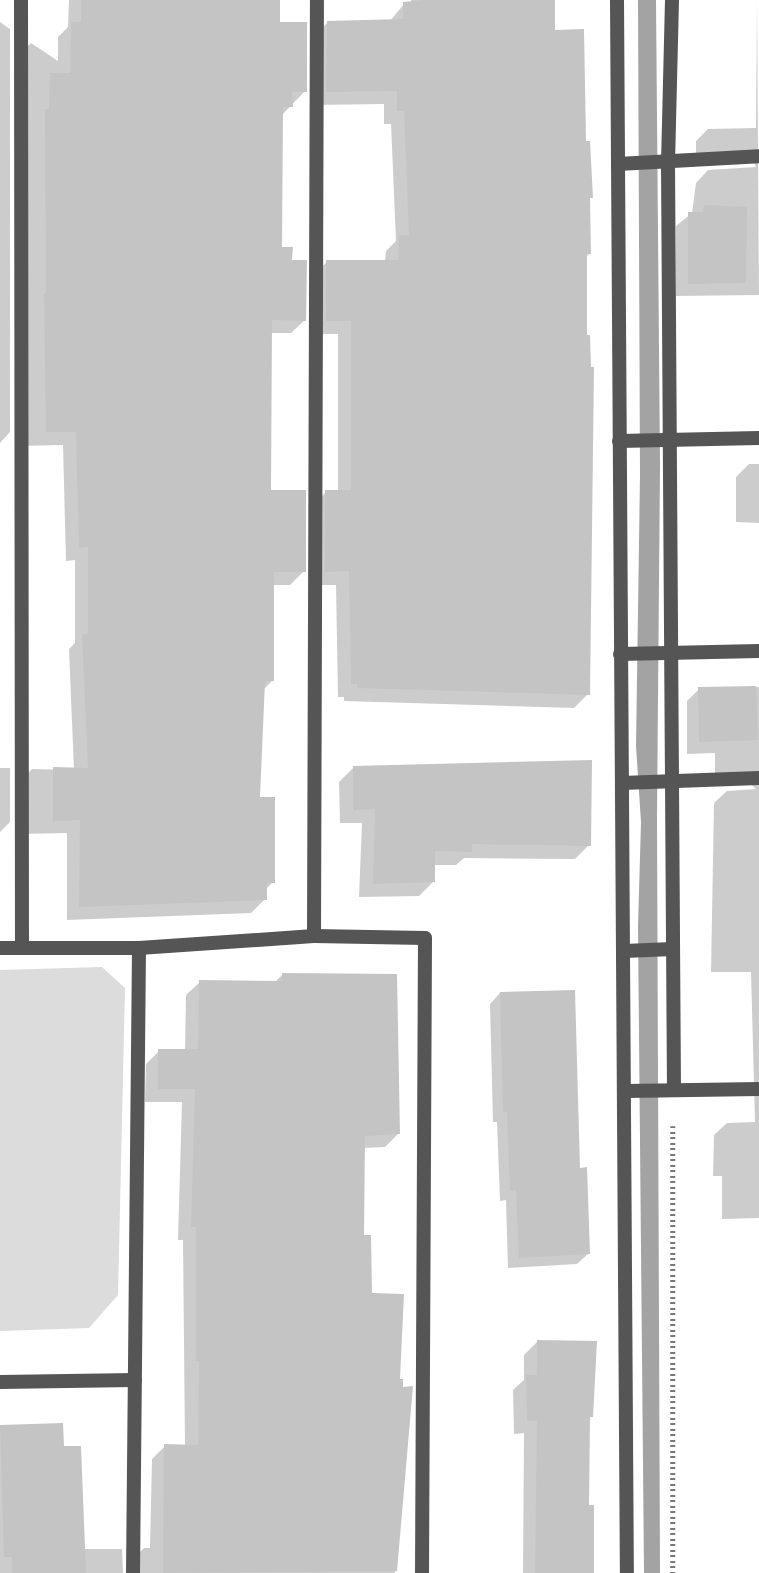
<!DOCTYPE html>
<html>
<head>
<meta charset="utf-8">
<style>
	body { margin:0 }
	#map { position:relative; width:759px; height:1573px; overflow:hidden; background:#fff; font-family:"PT Sans",sans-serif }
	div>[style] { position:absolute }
	.green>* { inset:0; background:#dcdcdc }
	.water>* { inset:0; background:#a3a3a3 }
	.shadow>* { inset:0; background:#0003 }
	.building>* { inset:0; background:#c4c4c4 }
	.path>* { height:4.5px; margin-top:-2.25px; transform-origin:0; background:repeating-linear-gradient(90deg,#777 0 2px,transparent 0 5.5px) }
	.minor>* { height:14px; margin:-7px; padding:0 7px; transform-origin:7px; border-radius:7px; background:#555 }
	span { translate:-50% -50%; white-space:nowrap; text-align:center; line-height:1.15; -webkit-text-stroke:5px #fff; paint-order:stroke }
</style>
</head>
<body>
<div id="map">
	<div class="green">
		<div style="clip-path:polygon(102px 967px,125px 988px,118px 1295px,89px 1328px,0 1331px,0 970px)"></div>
	</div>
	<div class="water">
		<div style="clip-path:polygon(638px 0,656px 0,660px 465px,657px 818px,660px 1573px,644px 1573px,638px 926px,641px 822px,636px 746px,640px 475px)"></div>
	</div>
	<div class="shadow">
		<div style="clip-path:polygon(69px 0,278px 0,278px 24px,305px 91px,281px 116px,280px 249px,291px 262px,305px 320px,291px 333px,270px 333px,270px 492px,304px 571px,290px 585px,272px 585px,272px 681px,263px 690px,258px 799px,273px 882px,265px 890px,265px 899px,251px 913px,67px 920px,67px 833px,19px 834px,19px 782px,32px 769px,74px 770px,69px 649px,75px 643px,75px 560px,66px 561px,63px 445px,18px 446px,18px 56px,31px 43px,58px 61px,58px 37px,68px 27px)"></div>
		<div style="clip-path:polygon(411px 0,553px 0,553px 32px,584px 142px,591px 197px,588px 200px,589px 254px,585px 258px,588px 694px,574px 708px,344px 701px,344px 697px,338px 697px,336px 585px,311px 585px,312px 506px,326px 492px,338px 492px,338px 334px,312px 334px,312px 276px,327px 262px,385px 261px,386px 251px,396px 241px,391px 124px,384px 124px,384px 104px,313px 105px,313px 37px,327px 23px,390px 21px,404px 4px,411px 4px)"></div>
		<div style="clip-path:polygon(757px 0,759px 295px,676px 296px,676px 226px,692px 213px,696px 183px,708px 170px,756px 167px,754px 163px,696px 161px,696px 141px,708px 129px,756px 128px)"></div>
		<div style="clip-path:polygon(0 22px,10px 29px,10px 432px,0 443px)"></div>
		<div style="clip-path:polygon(749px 464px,759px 464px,759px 523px,736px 522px,736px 477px)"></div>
		<div style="clip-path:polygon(759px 687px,759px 1218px,722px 1219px,722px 1176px,713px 1176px,714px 1135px,727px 1123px,755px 1122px,751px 972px,711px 972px,714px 803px,727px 791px,756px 789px,746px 780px,715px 781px,715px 753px,687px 754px,687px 701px,699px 689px)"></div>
		<div style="clip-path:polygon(0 768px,10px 768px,10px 822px,0 832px)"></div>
		<div style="clip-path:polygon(353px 768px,589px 845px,575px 859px,464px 858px,456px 865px,434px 865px,434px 881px,419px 896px,359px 897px,362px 823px,340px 823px,339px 782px)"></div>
		<div style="clip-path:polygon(282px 975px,398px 1134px,385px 1147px,364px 1148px,362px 1237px,370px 1295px,398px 1381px,401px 1389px,411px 1388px,395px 1573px,130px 1573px,130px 1562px,144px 1548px,150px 1548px,152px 1459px,165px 1446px,185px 1446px,183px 1240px,178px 1240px,182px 1102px,145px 1102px,146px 1064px,159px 1051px,185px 1051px,186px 995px,200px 982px,275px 982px)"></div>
		<div style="clip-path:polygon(500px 993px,578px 1170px,588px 1254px,577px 1264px,508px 1268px,506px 1200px,500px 1201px,497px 1122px,493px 1122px,490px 1004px)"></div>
		<div style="clip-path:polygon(537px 1342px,592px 1416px,588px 1419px,588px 1507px,592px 1573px,523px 1573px,524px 1433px,514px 1434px,513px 1390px,524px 1380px,524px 1355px)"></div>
		<div style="clip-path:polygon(61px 1425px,62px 1448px,84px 1549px,122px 1549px,123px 1573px,0 1573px,0 1427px)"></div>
	</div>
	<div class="building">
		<div style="clip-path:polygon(81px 0,280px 0,280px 22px,307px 22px,307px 92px,292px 92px,293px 107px,283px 107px,282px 247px,293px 247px,292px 260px,307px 260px,306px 321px,272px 320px,271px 490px,306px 490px,306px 572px,274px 572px,274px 681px,265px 681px,260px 797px,275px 797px,275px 883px,267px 883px,267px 900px,79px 907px,80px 820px,53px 821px,53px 767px,88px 768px,82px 634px,88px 634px,88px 547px,79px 548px,76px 432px,46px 432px,44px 293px,46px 293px,45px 109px,49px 109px,50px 73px,70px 73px,71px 22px,81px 22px)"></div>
		<div style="clip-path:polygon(424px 0,555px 0,555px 30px,584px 29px,586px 141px,590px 141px,593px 198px,590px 198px,591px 254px,587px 254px,587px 335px,590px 335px,591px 367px,594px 367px,590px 695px,357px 688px,357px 684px,351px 684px,349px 571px,325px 572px,325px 490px,351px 490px,351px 321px,326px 321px,326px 260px,398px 260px,399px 235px,409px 235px,404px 111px,397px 111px,397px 91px,326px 92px,327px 21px,403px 19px,403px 2px)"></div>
		<div style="clip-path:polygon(704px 205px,747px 207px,746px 283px,688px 284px,688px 212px,703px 212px)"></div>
		<div style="clip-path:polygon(756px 686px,758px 740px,699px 742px,698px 687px)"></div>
		<div style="clip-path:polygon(592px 760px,591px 846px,472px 844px,472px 852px,435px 851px,435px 882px,373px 884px,375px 809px,353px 810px,353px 766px)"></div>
		<div style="clip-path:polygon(282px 973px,397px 974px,400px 1134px,365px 1136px,364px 1235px,371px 1235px,372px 1293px,404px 1294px,400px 1379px,403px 1379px,403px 1387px,413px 1386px,397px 1571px,163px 1573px,164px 1444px,198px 1445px,199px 1361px,196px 1361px,196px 1227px,191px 1227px,195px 1089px,158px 1089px,158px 1049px,198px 1049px,199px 980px,282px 981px)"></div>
		<div style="clip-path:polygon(575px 990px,580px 1168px,587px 1167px,590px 1254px,519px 1258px,516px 1190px,510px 1191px,507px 1112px,503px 1112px,500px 992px)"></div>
		<div style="clip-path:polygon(537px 1340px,597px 1341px,593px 1417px,590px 1417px,589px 1505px,594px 1505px,594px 1573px,535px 1573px,537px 1421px,527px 1421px,526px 1375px,537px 1375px)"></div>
		<div style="clip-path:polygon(63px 1423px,64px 1446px,81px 1446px,86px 1573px,12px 1573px,12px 1557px,4px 1557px,0 1425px)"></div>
	</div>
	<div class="path">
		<div style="left:673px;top:1126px;width:447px;rotate:90deg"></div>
	</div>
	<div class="minor">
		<div style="left:21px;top:0;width:948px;rotate:89.94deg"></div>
		<div style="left:617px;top:0;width:1573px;rotate:89.64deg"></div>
		<div style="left:672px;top:0;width:163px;rotate:91.4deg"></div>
		<div style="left:668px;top:163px;width:927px;rotate:89.63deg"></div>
		<div style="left:618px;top:164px;width:141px;rotate:-3.2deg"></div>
		<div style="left:619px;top:441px;width:140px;rotate:-1.2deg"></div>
		<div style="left:620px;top:654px;width:139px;rotate:-1.2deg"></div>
		<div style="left:622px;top:783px;width:137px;rotate:-2.1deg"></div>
		<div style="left:314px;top:936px;width:936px;rotate:-89.82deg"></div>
		<div style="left:0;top:948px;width:139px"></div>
		<div style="left:139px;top:948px;width:175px;rotate:-3.9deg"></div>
		<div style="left:314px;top:936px;width:111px;rotate:1deg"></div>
		<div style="left:425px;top:938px;width:635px;rotate:90.27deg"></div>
		<div style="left:624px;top:951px;width:49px;rotate:-2.3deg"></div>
		<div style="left:626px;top:1091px;width:133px;rotate:-0.9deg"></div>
		<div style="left:0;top:1382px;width:135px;rotate:-0.8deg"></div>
		<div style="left:133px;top:1573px;width:625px;rotate:-89.45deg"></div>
	</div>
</div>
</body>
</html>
